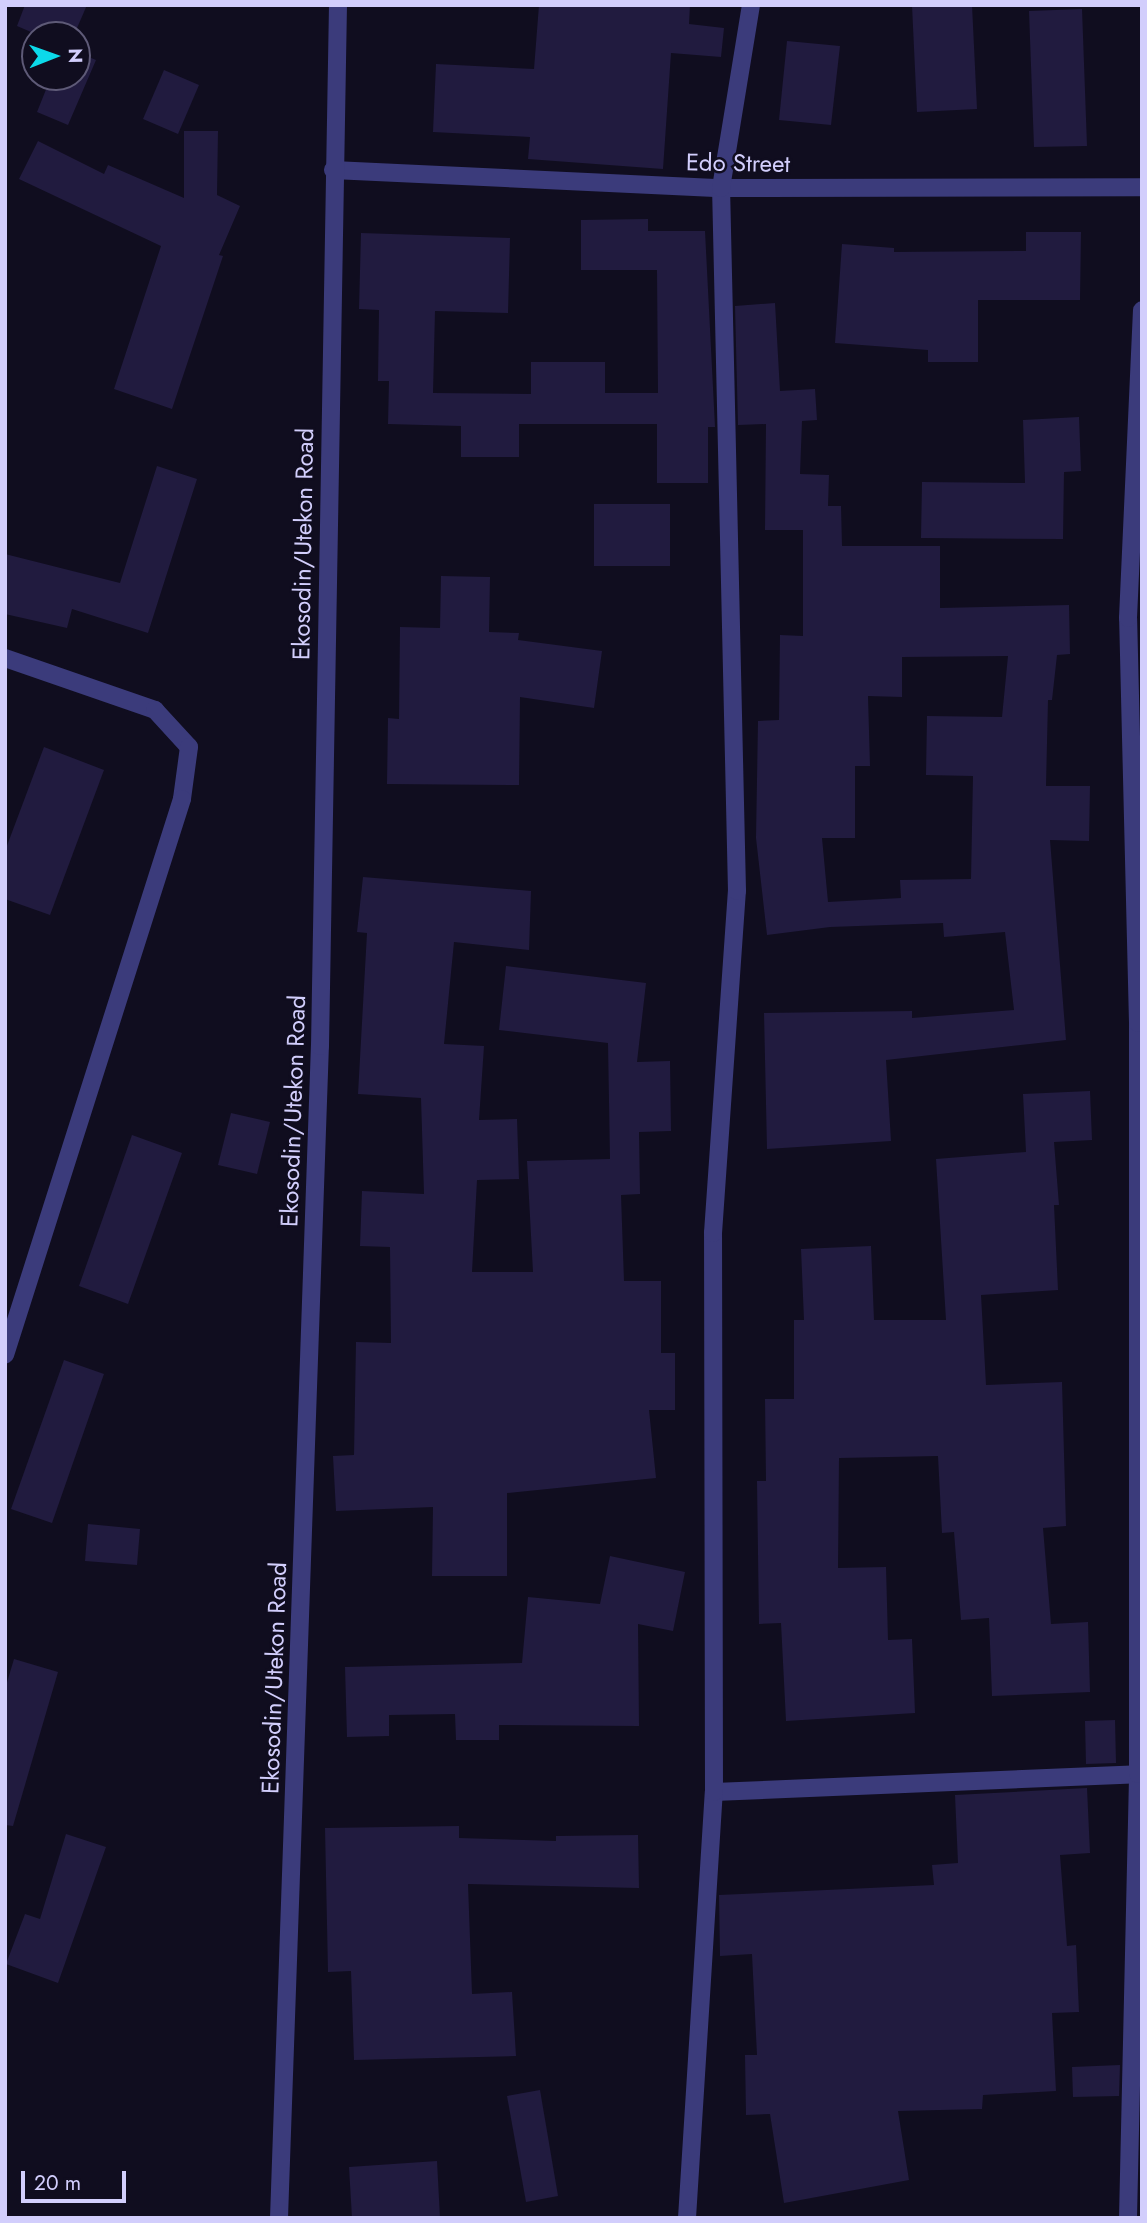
<!DOCTYPE html>
<html>
<head>
<meta charset="utf-8">
<style>
	body { margin:0 }
	#map { position:relative; width:1147px; height:2223px; overflow:hidden; background:#100d1f; font-family:Jost,sans-serif }
	div>[style] { position:absolute }
	.building>* { inset:0; background:#211b3f }
	.street>* { height:18px; margin:-9px; padding:0 9px; transform-origin:9px; border-radius:9px; background:#3b3b7b }
	span { translate:-50% -50%; white-space:nowrap; text-align:center; line-height:1.15; -webkit-text-stroke:5px #100d1f; paint-order:stroke }
	.street-label { font-size:24px; color:#d2cefc }
	.frame { position:absolute; inset:0; border:7px solid #d2cefc; pointer-events:none }
	.north { position:absolute; left:21px; top:21px; width:70px; height:70px; box-sizing:border-box; background:#100d1f; border:2px solid #5e5a77; border-radius:50%; rotate:89deg; font-size:19px; font-weight:700; line-height:28px; text-align:center; color:#d2cefc }
	.north::after { content:''; display:block; margin:auto; width:24px; height:32px; background:#0cdaea; clip-path:polygon(50% 0,100% 100%,50% 72%,0 100%) }
	.scale { position:absolute; left:21px; top:2171px; width:105px; height:32px; box-sizing:border-box; border:4px solid #d2cefc; border-top:0; padding-left:9px; font-size:21px; line-height:24px; white-space:nowrap; color:#d2cefc; -webkit-text-stroke:5px #100d1f; paint-order:stroke }
</style>
</head>
<body>
<div id="map">
	<div class="building">
		<div style="clip-path:polygon(25px 5px,87px 5px,74px 35px,38px 35px,17px 26px)"></div>
		<div style="clip-path:polygon(539px 5px,690px 5px,689px 24px,724px 28px,721px 57px,671px 53px,663px 169px,528px 159px,530px 137px,433px 132px,436px 64px,534px 69px)"></div>
		<div style="clip-path:polygon(912px 5px,972px 5px,977px 109px,917px 112px)"></div>
		<div style="clip-path:polygon(1082px 9px,1087px 146px,1034px 147px,1029px 11px)"></div>
		<div style="clip-path:polygon(787px 41px,840px 46px,831px 125px,779px 120px)"></div>
		<div style="clip-path:polygon(77px 52px,96px 60px,68px 125px,37px 112px,51px 77px,77px 77px)"></div>
		<div style="clip-path:polygon(164px 70px,199px 85px,178px 134px,143px 119px)"></div>
		<div style="clip-path:polygon(184px 131px,218px 131px,217px 195px,240px 206px,219px 255px,223px 256px,172px 409px,114px 389px,161px 246px,19px 179px,38px 141px,104px 174px,108px 165px,184px 198px)"></div>
		<div style="clip-path:polygon(648px 219px,648px 231px,705px 231px,715px 427px,708px 427px,708px 483px,657px 483px,657px 424px,519px 424px,519px 457px,461px 457px,461px 426px,388px 424px,389px 381px,378px 381px,379px 310px,359px 309px,361px 233px,510px 238px,508px 313px,435px 311px,433px 393px,531px 394px,531px 362px,605px 362px,605px 393px,658px 393px,657px 270px,581px 270px,581px 220px)"></div>
		<div style="clip-path:polygon(1026px 232px,1081px 232px,1080px 300px,978px 300px,978px 362px,928px 362px,928px 350px,835px 343px,842px 244px,894px 248px,894px 252px,1026px 251px)"></div>
		<div style="clip-path:polygon(evenodd,775px 303px,780px 391px,815px 389px,817px 420px,802px 421px,800px 474px,829px 475px,828px 506px,841px 506px,842px 546px,940px 546px,940px 608px,1069px 605px,1070px 654px,1057px 655px,1052px 700px,1048px 700px,1046px 786px,1090px 786px,1089px 841px,1050px 840px,1066px 1040px,886px 1060px,891px 1141px,767px 1149px,764px 1013px,912px 1011px,912px 1018px,1014px 1010px,1005px 932px,944px 937px,943px 923px,830px 927px,767px 935px,756px 838px,758px 721px,779px 720px,780px 635px,803px 636px,803px 530px,765px 530px,766px 424px,738px 425px,735px 306px,775px 303px,1008px 656px,1002px 717px,927px 716px,926px 775px,973px 776px,971px 879px,900px 880px,901px 898px,828px 902px,822px 838px,855px 838px,855px 766px,870px 766px,868px 696px,902px 697px,902px 657px,1008px 656px)"></div>
		<div style="clip-path:polygon(1079px 417px,1081px 471px,1064px 472px,1063px 539px,921px 538px,922px 482px,1025px 483px,1023px 420px)"></div>
		<div style="clip-path:polygon(157px 466px,197px 479px,148px 633px,72px 609px,67px 628px,5px 614px,5px 554px,120px 583px)"></div>
		<div style="clip-path:polygon(594px 504px,670px 504px,670px 566px,594px 566px)"></div>
		<div style="clip-path:polygon(441px 576px,490px 577px,489px 632px,519px 633px,518px 640px,602px 651px,594px 708px,520px 697px,519px 785px,387px 784px,388px 718px,399px 719px,400px 627px,440px 628px)"></div>
		<div style="clip-path:polygon(44px 747px,104px 770px,50px 915px,5px 899px,5px 851px)"></div>
		<div style="clip-path:polygon(363px 877px,531px 891px,529px 950px,454px 942px,444px 1044px,484px 1046px,479px 1120px,517px 1119px,519px 1179px,477px 1180px,472px 1272px,533px 1272px,527px 1161px,610px 1159px,608px 1043px,499px 1030px,506px 966px,646px 983px,637px 1062px,670px 1061px,671px 1131px,639px 1132px,640px 1194px,621px 1195px,624px 1281px,661px 1281px,661px 1353px,675px 1353px,675px 1410px,649px 1410px,656px 1478px,507px 1493px,507px 1576px,432px 1576px,433px 1507px,336px 1511px,333px 1456px,354px 1455px,356px 1342px,391px 1343px,390px 1247px,360px 1246px,362px 1191px,424px 1194px,421px 1098px,358px 1094px,367px 933px,357px 932px)"></div>
		<div style="clip-path:polygon(1090px 1091px,1092px 1140px,1054px 1142px,1059px 1205px,1054px 1205px,1058px 1290px,981px 1295px,986px 1385px,1062px 1382px,1066px 1526px,1043px 1528px,1051px 1624px,1088px 1622px,1090px 1692px,992px 1696px,989px 1618px,961px 1620px,954px 1532px,942px 1533px,938px 1456px,839px 1458px,838px 1568px,886px 1567px,888px 1640px,912px 1639px,915px 1713px,786px 1721px,781px 1623px,759px 1624px,757px 1481px,766px 1481px,765px 1399px,794px 1399px,794px 1320px,804px 1320px,801px 1249px,871px 1246px,874px 1320px,946px 1320px,936px 1159px,1026px 1152px,1023px 1094px)"></div>
		<div style="clip-path:polygon(231px 1113px,270px 1122px,257px 1174px,218px 1165px)"></div>
		<div style="clip-path:polygon(132px 1135px,182px 1153px,128px 1304px,79px 1286px)"></div>
		<div style="clip-path:polygon(64px 1360px,104px 1374px,52px 1523px,11px 1509px)"></div>
		<div style="clip-path:polygon(88px 1524px,140px 1529px,137px 1565px,85px 1561px)"></div>
		<div style="clip-path:polygon(610px 1556px,685px 1572px,673px 1631px,638px 1624px,639px 1726px,499px 1725px,499px 1740px,456px 1740px,455px 1714px,389px 1715px,389px 1736px,347px 1737px,345px 1667px,522px 1663px,528px 1597px,600px 1604px)"></div>
		<div style="clip-path:polygon(14px 1659px,58px 1672px,13px 1826px,5px 1825px,5px 1689px)"></div>
		<div style="clip-path:polygon(1115px 1720px,1116px 1763px,1086px 1764px,1085px 1721px)"></div>
		<div style="clip-path:polygon(1087px 1788px,1090px 1853px,1060px 1855px,1067px 1946px,1076px 1945px,1079px 2012px,1052px 2013px,1056px 2091px,983px 2095px,982px 2109px,898px 2111px,909px 2180px,784px 2203px,770px 2114px,746px 2115px,745px 2055px,757px 2055px,752px 1954px,720px 1956px,719px 1895px,934px 1885px,932px 1865px,958px 1863px,955px 1795px)"></div>
		<div style="clip-path:polygon(459px 1826px,459px 1838px,556px 1841px,556px 1836px,638px 1835px,639px 1888px,468px 1884px,472px 1994px,512px 1992px,516px 2056px,354px 2060px,351px 1971px,328px 1972px,325px 1828px)"></div>
		<div style="clip-path:polygon(66px 1834px,106px 1847px,58px 1983px,6px 1964px,25px 1914px,40px 1919px)"></div>
		<div style="clip-path:polygon(1120px 2065px,1119px 2096px,1073px 2097px,1072px 2067px)"></div>
		<div style="clip-path:polygon(540px 2090px,558px 2196px,526px 2202px,507px 2096px)"></div>
		<div style="clip-path:polygon(437px 2161px,440px 2218px,352px 2218px,349px 2167px)"></div>
	</div>
	<div class="street">
		<div style="left:333px;top:170px;width:388px;rotate:2.7deg"></div>
		<div style="left:721px;top:188px;width:421px;rotate:-0.1deg"></div>
		<div style="left:5px;top:658px;width:159px;rotate:19.1deg"></div>
		<div style="left:155px;top:710px;width:50px;rotate:47.4deg"></div>
		<div style="left:189px;top:747px;width:52px;rotate:97.7deg"></div>
		<div style="left:182px;top:799px;width:583px;rotate:107.66deg"></div>
		<div style="left:714px;top:1792px;width:424px;rotate:-2.4deg"></div>
		<div style="left:279px;top:2218px;width:1173px;rotate:-88deg"></div>
		<div style="left:320px;top:1046px;width:1041px;rotate:-89.01deg"></div>
		<div style="left:687px;top:2218px;width:427px;rotate:-86.4deg"></div>
		<div style="left:714px;top:1792px;width:559px;rotate:-90.1deg"></div>
		<div style="left:713px;top:1233px;width:343px;rotate:-86deg"></div>
		<div style="left:737px;top:891px;width:703px;rotate:-91.3deg"></div>
		<div style="left:721px;top:188px;width:185px;rotate:-80.7deg"></div>
		<div style="left:1128px;top:2218px;width:444px;rotate:-88.7deg"></div>
		<div style="left:1138px;top:1774px;width:751px;rotate:-90deg"></div>
		<div style="left:1138px;top:1023px;width:405px;rotate:-91.4deg"></div>
		<div style="left:1128px;top:618px;width:308px;rotate:-87.4deg"></div>
	</div>
	<div class="street-label">
		<span style="left:738px;top:163px;rotate:1deg">Edo Street</span>
		<span style="left:303px;top:544px;rotate:-89deg">Ekosodin/Utekon Road</span>
		<span style="left:293px;top:1111px;rotate:-88deg">Ekosodin/Utekon Road</span>
		<span style="left:274px;top:1678px;rotate:-88deg">Ekosodin/Utekon Road</span>
	</div>
	<div class="frame"></div>
	<div class="north">N</div>
	<div class="scale">20 m</div>
</div>
</body>
</html>
